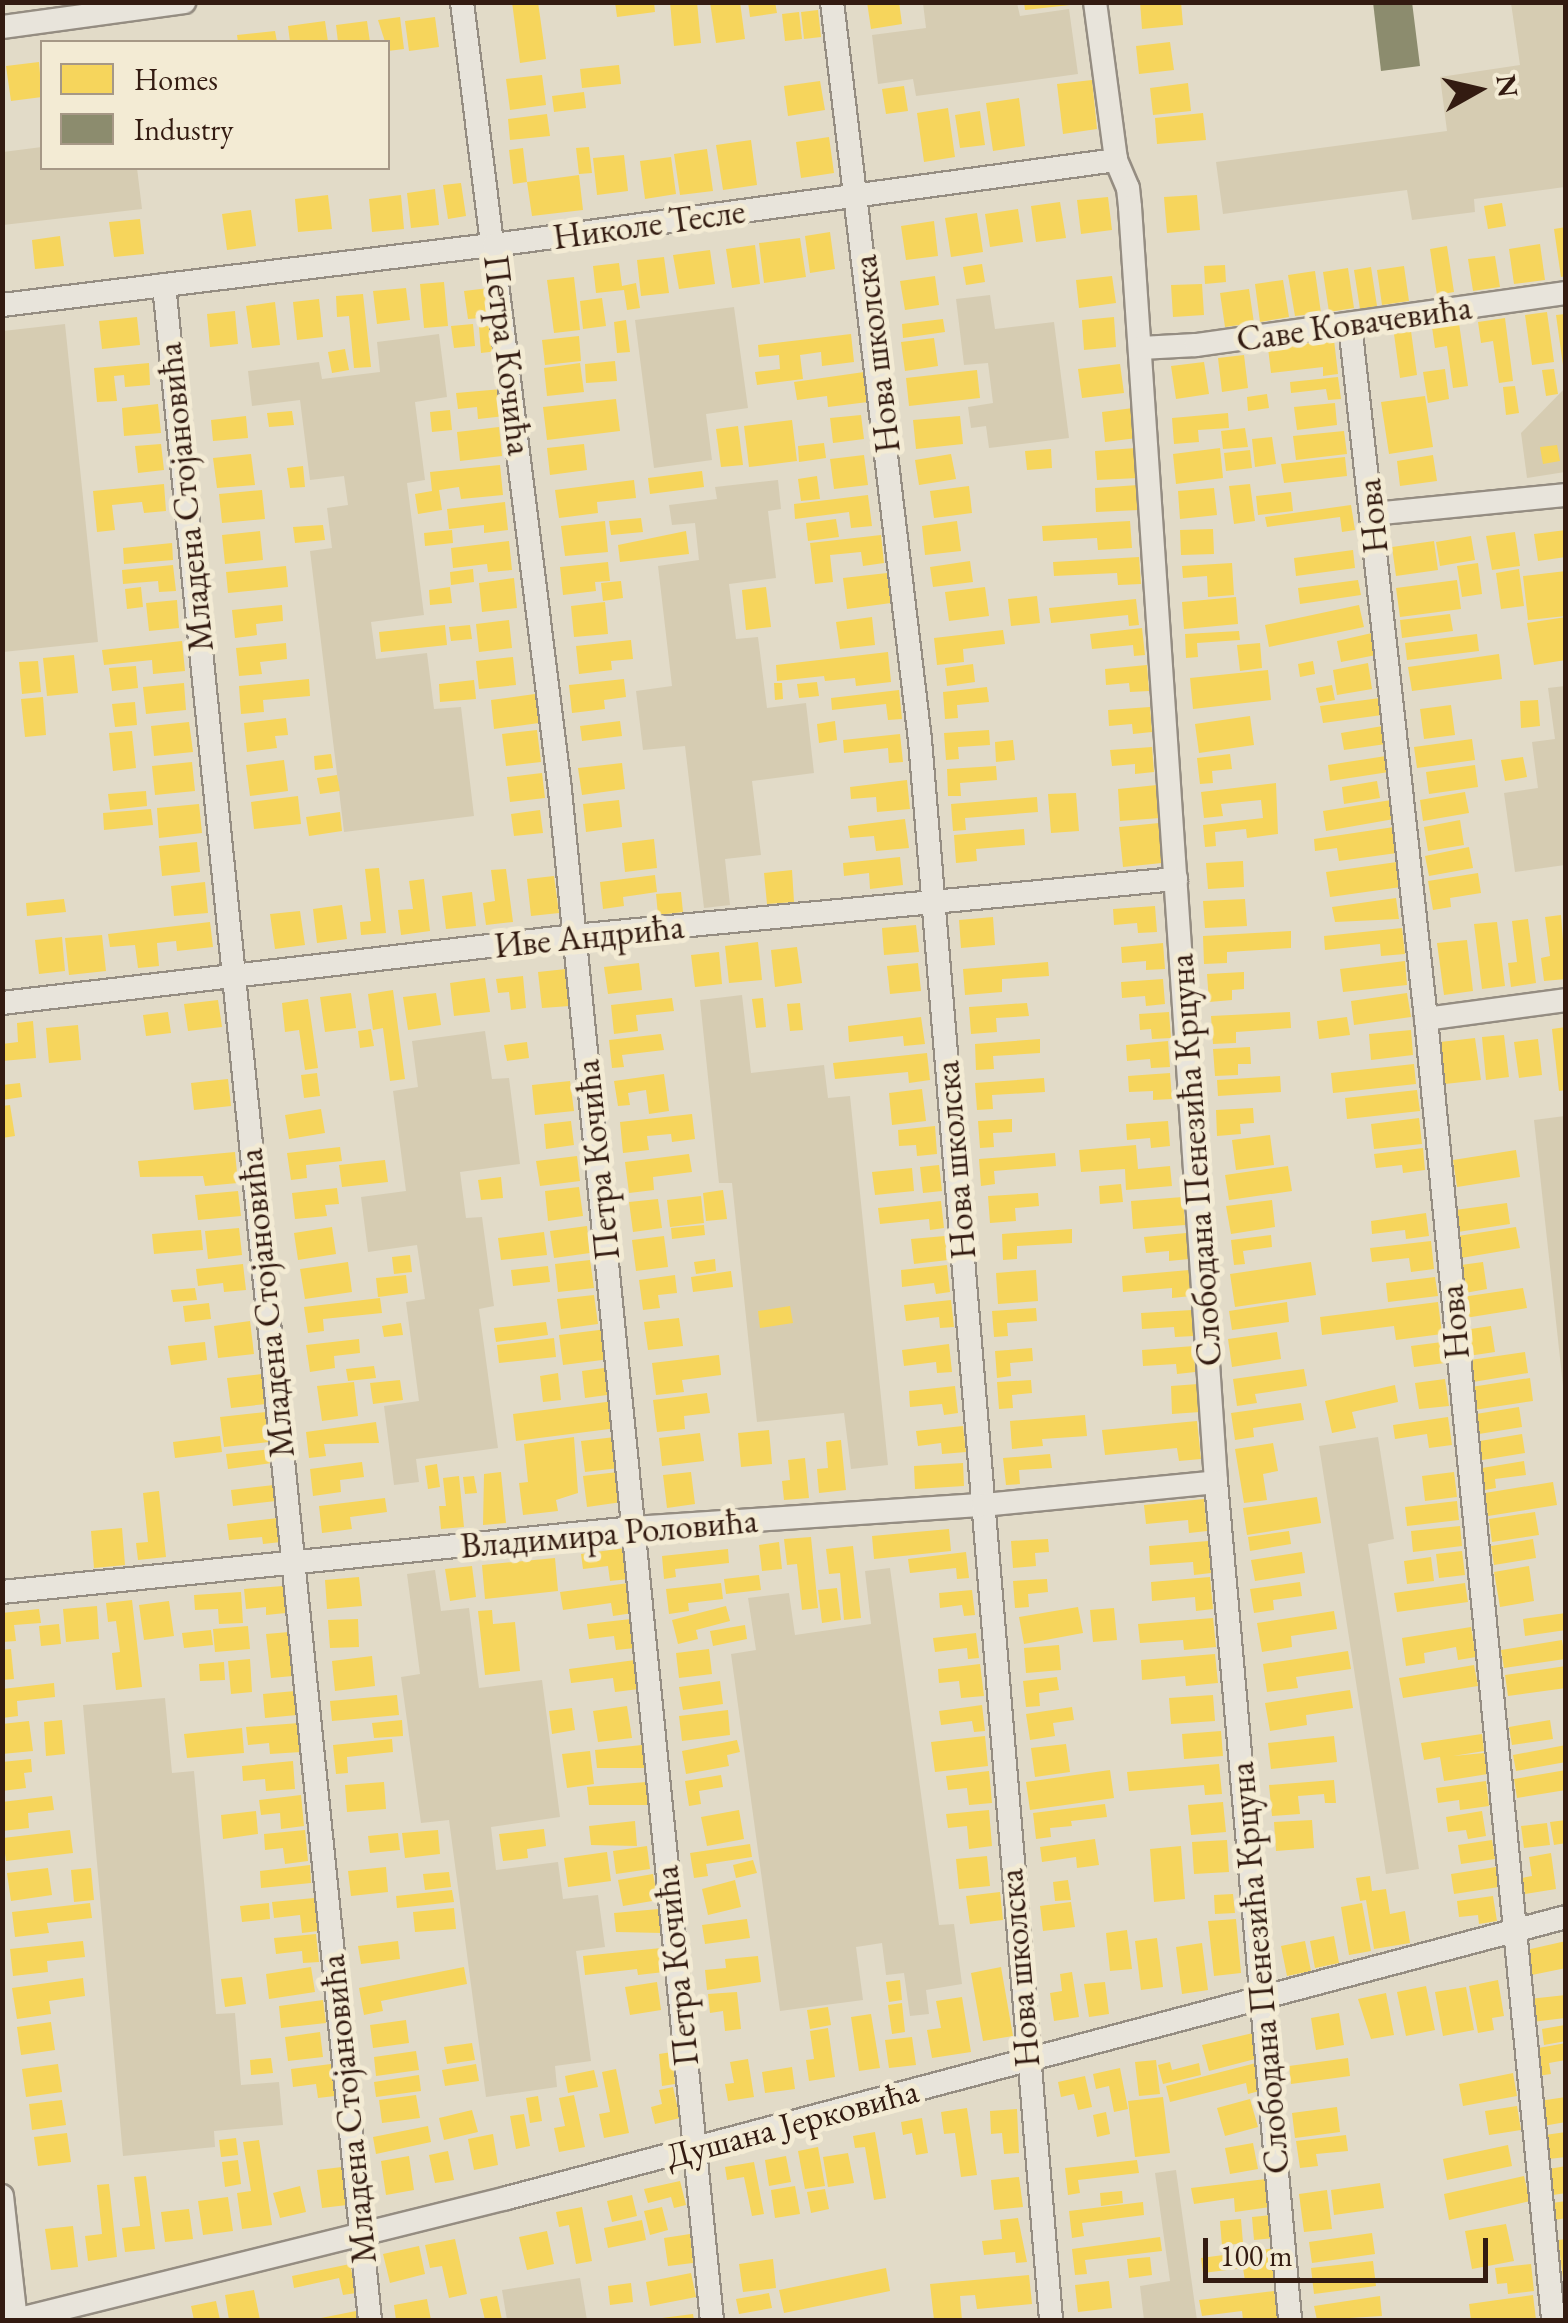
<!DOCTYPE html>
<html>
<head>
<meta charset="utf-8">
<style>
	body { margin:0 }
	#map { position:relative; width:1568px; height:2323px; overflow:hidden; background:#e2dbc8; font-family:"EB Garamond",serif }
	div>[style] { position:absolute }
	.green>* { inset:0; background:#d6ccb2 }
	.homes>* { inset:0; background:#f6d55c }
	.industry>* { inset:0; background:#8c8c6e }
	.roads { filter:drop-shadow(2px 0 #958d82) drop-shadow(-2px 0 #958d82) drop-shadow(0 2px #958d82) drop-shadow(0 -2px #958d82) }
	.street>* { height:22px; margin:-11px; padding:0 11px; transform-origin:11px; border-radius:11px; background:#e8e4db }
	span { translate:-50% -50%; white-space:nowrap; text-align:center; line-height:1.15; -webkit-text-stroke:10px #f3ebd4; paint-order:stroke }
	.street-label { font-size:35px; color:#331b11 }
	.frame { position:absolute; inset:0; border:5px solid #331b11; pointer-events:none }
	.legend { position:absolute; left:40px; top:40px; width:350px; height:130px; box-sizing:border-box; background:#f3ebd4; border:2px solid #a69886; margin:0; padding:12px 18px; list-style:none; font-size:30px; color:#331b11 }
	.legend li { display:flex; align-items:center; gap:20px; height:50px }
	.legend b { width:50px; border:2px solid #a69886 }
	.north { position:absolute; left:1428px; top:40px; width:100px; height:100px; -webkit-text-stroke:8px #f3ebd4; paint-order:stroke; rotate:82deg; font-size:28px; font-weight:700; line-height:40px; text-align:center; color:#331b11 }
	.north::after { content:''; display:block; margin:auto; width:35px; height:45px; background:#331b11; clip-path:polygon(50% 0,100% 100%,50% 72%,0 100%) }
	.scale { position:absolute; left:1203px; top:2238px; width:285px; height:45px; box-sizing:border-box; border:5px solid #331b11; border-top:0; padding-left:12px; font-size:30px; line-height:35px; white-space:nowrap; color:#331b11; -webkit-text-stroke:8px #f3ebd4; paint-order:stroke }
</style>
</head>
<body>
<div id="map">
	<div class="green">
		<div style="clip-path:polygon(923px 3px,1017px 3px,1020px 16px,1069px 9px,1078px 74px,916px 96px,913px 79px,878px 84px,872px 35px,926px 28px)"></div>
		<div style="clip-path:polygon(1511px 3px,1565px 3px,1565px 187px,1474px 199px,1475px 212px,1412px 220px,1407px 190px,1223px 214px,1216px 162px,1447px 131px,1440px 77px,1520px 65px)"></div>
		<div style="clip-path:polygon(42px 147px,42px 168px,137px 168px,142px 209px,3px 225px,3px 152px)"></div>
		<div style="clip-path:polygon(990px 295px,995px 329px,1054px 322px,1069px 438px,989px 448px,986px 426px,971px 428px,968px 407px,993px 403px,988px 363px,964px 365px,956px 299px)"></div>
		<div style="clip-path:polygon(734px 307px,748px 408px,706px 414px,712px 460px,654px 468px,635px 320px)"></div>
		<div style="clip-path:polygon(65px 324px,98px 642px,3px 652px,3px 331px)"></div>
		<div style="clip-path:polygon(439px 334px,447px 397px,415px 402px,425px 480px,407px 483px,424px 615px,371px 622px,376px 659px,427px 653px,434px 709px,461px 707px,474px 816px,344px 832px,310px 551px,332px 548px,327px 508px,348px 505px,344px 476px,310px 480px,300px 400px,252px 406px,248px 371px,319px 362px,322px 379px,380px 372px,377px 342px)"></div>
		<div style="clip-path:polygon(1565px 388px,1565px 472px,1527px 478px,1521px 433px)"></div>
		<div style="clip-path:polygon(778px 480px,781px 509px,768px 511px,776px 578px,729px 584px,736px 639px,758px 637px,767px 708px,806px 703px,814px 773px,752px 781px,761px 855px,725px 859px,730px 905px,704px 908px,685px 746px,643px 750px,636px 691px,672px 686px,658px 566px,699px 560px,695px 523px,672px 525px,669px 505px,717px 499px,715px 487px)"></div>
		<div style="clip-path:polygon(1565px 686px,1565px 865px,1515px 872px,1504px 793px,1538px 788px,1532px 742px,1555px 739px,1548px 688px)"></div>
		<div style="clip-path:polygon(742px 995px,751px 1073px,824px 1065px,828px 1098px,850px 1096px,888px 1465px,851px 1469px,844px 1413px,757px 1422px,732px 1183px,719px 1183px,700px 1000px)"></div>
		<div style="clip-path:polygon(485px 1031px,492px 1079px,509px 1078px,520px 1164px,460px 1172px,466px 1218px,482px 1217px,494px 1306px,479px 1309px,498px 1448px,416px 1459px,419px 1482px,394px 1485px,384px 1406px,419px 1401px,406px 1302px,425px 1299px,417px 1245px,368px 1252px,361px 1197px,406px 1191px,393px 1091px,418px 1087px,412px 1041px)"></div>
		<div style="clip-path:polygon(1565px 1116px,1566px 1116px,1565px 1404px,1534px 1120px)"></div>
		<div style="clip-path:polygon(1378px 1437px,1394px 1539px,1368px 1544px,1419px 1869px,1386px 1874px,1319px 1446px)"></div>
		<div style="clip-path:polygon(890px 1568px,939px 1925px,954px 1924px,962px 1984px,926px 1990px,929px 2014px,910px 2016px,904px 1973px,886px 1975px,882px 1943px,856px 1947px,863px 2000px,780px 2011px,731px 1654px,756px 1650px,748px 1598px,789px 1593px,795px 1635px,871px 1624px,865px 1571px)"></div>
		<div style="clip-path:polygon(435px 1570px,441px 1611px,469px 1608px,479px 1688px,542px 1680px,560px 1817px,491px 1827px,496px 1870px,558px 1862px,563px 1899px,598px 1895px,605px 1947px,576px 1951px,591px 2061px,555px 2066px,557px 2087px,486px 2097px,449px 1820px,421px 1823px,401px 1677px,420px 1674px,407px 1574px)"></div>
		<div style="clip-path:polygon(165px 1698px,172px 1773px,194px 1771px,216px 2014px,235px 2013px,241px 2085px,279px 2082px,283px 2125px,214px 2131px,215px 2147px,123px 2156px,83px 1705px)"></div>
		<div style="clip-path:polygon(1176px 2170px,1197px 2320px,1144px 2320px,1140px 2286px,1170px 2281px,1155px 2173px)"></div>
		<div style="clip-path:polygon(580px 2278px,587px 2320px,507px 2320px,502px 2290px)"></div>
	</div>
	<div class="homes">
		<div style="clip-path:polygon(512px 2px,538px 2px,546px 59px,520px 63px)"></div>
		<div style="clip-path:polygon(615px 2px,654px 2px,655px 12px,617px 17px)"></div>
		<div style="clip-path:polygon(670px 2px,697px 2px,701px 43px,674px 46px)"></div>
		<div style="clip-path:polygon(710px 2px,740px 2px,745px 39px,716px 43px)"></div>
		<div style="clip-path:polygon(748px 2px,775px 2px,777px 13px,750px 17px)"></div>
		<div style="clip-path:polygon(867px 2px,899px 2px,902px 24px,871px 29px)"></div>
		<div style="clip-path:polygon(1024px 2px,1070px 2px,1070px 5px,1025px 10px)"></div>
		<div style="clip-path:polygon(1140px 2px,1181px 2px,1183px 25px,1142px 29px)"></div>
		<div style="clip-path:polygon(818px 10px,821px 37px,804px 39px,801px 12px)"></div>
		<div style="clip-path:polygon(799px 12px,802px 39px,785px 41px,782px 14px)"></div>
		<div style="clip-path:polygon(400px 17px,404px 49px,388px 51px,378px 20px)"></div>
		<div style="clip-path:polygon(435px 17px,439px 47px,409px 51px,405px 21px)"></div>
		<div style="clip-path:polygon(325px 21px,328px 42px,290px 42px,288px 26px)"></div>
		<div style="clip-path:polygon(367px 21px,370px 42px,338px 42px,336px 25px)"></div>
		<div style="clip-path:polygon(275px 31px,277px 42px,238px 42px,237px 35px)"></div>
		<div style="clip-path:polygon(1170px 42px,1174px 70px,1139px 74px,1136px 46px)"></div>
		<div style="clip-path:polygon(39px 62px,42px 97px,11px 101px,6px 66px)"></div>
		<div style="clip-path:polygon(619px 65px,621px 84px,582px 88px,580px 69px)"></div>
		<div style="clip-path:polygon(542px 75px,546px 105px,510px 110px,506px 79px)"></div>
		<div style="clip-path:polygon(1092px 80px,1097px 129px,1063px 134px,1057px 84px)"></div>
		<div style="clip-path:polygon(820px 81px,825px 110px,788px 116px,784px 86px)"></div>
		<div style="clip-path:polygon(1188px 83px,1191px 111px,1153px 115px,1150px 88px)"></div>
		<div style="clip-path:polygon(904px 86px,908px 111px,886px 114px,882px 89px)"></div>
		<div style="clip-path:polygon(584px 92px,586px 108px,554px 112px,552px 96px)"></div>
		<div style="clip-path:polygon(1019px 98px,1025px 146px,993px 151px,986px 103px)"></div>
		<div style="clip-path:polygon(948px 108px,955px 157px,924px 162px,917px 113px)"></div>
		<div style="clip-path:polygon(980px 111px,985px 145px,960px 148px,955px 115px)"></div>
		<div style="clip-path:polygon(1203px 113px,1206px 140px,1157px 144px,1155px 118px)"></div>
		<div style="clip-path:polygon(547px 114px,550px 136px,510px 140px,508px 119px)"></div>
		<div style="clip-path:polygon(829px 137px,834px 173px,801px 178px,796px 142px)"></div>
		<div style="clip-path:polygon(751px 140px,757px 185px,723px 190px,716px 145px)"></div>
		<div style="clip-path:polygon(589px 147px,592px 173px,579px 174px,576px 148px)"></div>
		<div style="clip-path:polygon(523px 148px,527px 182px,513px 184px,509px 150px)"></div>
		<div style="clip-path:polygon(707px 149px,713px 191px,680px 195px,674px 154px)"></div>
		<div style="clip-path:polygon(624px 155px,628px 191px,597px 195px,593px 158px)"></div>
		<div style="clip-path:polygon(671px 157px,676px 194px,645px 199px,640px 161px)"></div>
		<div style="clip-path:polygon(579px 175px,583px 210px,532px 216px,527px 182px)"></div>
		<div style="clip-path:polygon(461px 183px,466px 216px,448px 219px,443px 185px)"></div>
		<div style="clip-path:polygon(435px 189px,439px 225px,411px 228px,407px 193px)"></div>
		<div style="clip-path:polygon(328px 195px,332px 229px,298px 232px,295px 199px)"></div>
		<div style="clip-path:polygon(401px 195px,404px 229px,372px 232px,369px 199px)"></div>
		<div style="clip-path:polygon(1197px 195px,1200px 230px,1167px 233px,1164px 197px)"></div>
		<div style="clip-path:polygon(1108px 197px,1112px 230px,1081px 234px,1077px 200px)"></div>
		<div style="clip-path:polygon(1060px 202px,1066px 238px,1036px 242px,1031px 206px)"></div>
		<div style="clip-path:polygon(1502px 203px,1506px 226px,1488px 229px,1484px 206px)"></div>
		<div style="clip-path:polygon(1018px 209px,1023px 242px,990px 247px,985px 214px)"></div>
		<div style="clip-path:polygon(251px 210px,256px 246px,227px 250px,222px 214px)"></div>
		<div style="clip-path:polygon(977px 213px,983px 252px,951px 257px,945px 218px)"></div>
		<div style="clip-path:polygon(140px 219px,144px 254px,114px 257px,109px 222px)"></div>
		<div style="clip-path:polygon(934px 221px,938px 256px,906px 260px,901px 226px)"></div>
		<div style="clip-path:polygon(1566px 227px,1566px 276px,1561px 277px,1554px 229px)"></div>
		<div style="clip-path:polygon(830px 232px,835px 269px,810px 273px,805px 236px)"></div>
		<div style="clip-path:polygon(60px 236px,64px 266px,35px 269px,32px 240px)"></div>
		<div style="clip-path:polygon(800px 238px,806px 277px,764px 283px,759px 243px)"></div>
		<div style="clip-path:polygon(1540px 244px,1545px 280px,1514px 284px,1509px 249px)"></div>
		<div style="clip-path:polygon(755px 245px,760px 284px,732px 288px,726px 249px)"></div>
		<div style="clip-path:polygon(1447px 246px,1454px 292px,1437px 295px,1430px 249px)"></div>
		<div style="clip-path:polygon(710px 250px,715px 284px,679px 289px,673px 255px)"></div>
		<div style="clip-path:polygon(1495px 256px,1500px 287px,1473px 291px,1468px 259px)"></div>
		<div style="clip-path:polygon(664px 257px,669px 293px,641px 296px,637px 260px)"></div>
		<div style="clip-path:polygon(619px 263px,622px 286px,636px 283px,640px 308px,627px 310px,624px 290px,596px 293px,593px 266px)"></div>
		<div style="clip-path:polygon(982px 264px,985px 282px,966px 285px,963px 267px)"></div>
		<div style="clip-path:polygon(1225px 265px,1226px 282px,1205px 284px,1204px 266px)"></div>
		<div style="clip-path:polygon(1404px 266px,1409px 301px,1382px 305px,1377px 270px)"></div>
		<div style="clip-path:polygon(1371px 267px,1377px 306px,1360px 309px,1354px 270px)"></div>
		<div style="clip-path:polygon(1348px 268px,1354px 308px,1329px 312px,1323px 272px)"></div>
		<div style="clip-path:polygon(1315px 271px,1321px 313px,1295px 316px,1288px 275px)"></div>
		<div style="clip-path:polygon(935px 276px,939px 305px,905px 310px,900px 281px)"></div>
		<div style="clip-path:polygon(1112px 276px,1116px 303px,1079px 308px,1076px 280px)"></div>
		<div style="clip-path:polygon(574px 277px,580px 330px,554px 333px,547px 280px)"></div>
		<div style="clip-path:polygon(1283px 280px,1289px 317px,1260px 322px,1255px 284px)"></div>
		<div style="clip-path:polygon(444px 282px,448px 326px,424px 328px,420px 284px)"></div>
		<div style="clip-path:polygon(1202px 284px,1204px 315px,1173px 317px,1171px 285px)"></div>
		<div style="clip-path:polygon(406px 288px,410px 320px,377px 324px,373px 291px)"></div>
		<div style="clip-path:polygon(489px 288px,493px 317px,468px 319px,464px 291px)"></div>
		<div style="clip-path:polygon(1249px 289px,1254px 323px,1225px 327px,1220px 293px)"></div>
		<div style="clip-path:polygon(363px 294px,371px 367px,354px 368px,349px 316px,337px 317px,336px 296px)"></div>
		<div style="clip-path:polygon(602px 298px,606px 326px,583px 329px,580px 301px)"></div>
		<div style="clip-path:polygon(319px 299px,323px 337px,297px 340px,293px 302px)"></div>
		<div style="clip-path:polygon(275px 302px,280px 345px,252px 348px,246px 306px)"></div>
		<div style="clip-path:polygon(235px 311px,238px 344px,210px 347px,207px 314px)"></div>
		<div style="clip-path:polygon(1547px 312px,1554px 362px,1532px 365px,1525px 315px)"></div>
		<div style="clip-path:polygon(1566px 314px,1566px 365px,1563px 365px,1556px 315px)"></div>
		<div style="clip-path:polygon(137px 317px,140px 345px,102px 349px,99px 321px)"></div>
		<div style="clip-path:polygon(1114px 317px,1116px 347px,1084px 350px,1082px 320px)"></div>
		<div style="clip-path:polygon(1505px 318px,1513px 381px,1499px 383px,1493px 341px,1481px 343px,1478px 322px)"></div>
		<div style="clip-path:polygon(943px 319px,945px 332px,903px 338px,902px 324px)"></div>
		<div style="clip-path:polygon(626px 320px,630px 352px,617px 353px,614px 322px)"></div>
		<div style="clip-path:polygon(1459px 323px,1468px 386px,1453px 388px,1447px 346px,1435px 348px,1432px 327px)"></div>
		<div style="clip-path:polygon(473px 324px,475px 346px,454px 348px,451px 326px)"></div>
		<div style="clip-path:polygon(495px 325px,498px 351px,481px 353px,479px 327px)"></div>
		<div style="clip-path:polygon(1411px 331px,1417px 375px,1400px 378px,1394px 334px)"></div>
		<div style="clip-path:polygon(851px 334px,854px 362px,822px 366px,821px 352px,800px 355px,803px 379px,757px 385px,755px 372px,780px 369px,779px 355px,759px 357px,758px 345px)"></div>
		<div style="clip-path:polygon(579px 336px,581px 361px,545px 365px,542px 340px)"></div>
		<div style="clip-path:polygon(934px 338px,938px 366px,905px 371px,901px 342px)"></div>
		<div style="clip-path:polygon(1334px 340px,1338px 374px,1323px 376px,1323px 367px,1271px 373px,1268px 348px)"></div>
		<div style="clip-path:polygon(345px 349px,349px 370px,332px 373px,328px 352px)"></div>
		<div style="clip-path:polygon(1244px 355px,1248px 388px,1222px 392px,1218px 358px)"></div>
		<div style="clip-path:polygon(615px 361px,617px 381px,586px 383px,585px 364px)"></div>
		<div style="clip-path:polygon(1204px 362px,1209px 394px,1176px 399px,1171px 366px)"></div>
		<div style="clip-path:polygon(149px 363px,150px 385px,125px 387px,124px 375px,114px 376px,117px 401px,97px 402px,94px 368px)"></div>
		<div style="clip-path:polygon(580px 363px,584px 392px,547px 396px,544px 368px)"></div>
		<div style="clip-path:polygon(1120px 364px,1124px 393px,1082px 398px,1078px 369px)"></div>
		<div style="clip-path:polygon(1445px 369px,1449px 399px,1428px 403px,1423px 372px)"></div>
		<div style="clip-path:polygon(1554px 369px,1558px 394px,1546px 396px,1542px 370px)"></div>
		<div style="clip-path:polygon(977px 370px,980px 398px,909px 406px,906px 378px)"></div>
		<div style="clip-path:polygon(864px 372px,868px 402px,828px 407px,827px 396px,797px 400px,794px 382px)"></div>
		<div style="clip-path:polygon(1338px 377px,1341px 399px,1328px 400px,1326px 389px,1291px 393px,1290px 382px)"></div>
		<div style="clip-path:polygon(1515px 386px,1519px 413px,1506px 415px,1503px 387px)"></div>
		<div style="clip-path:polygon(502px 389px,505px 416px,478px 419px,477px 407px,458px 409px,456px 393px)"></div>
		<div style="clip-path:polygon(1267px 394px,1269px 408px,1248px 411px,1247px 397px)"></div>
		<div style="clip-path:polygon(1425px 396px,1433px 447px,1389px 454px,1381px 402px)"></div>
		<div style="clip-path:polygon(616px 399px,620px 431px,547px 440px,543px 407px)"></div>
		<div style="clip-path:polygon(1335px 403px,1337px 425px,1297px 430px,1294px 407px)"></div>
		<div style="clip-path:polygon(158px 404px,161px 433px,124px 436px,122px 408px)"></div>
		<div style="clip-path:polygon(1133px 408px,1137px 438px,1105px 442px,1102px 412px)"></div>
		<div style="clip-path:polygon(450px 410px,452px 430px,432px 432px,430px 412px)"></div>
		<div style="clip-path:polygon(292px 411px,294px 425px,269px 427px,267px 413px)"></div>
		<div style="clip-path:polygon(1228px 413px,1229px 428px,1198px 430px,1199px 442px,1174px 444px,1172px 418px)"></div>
		<div style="clip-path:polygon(861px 415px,864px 439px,833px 443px,830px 418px)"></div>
		<div style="clip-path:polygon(246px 416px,248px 438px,213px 441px,211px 420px)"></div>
		<div style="clip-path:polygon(960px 416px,963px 444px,916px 449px,913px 420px)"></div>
		<div style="clip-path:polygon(792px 420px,797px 461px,749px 467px,744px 426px)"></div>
		<div style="clip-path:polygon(738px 426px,743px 465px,721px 467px,716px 429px)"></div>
		<div style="clip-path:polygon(499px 427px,502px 456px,460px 461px,457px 432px)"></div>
		<div style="clip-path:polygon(1245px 428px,1248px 447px,1223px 449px,1221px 431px)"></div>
		<div style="clip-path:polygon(1344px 431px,1347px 454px,1296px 460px,1293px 436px)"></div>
		<div style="clip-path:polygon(1272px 437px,1276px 464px,1255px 467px,1252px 439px)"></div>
		<div style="clip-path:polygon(824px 443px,826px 458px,799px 462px,798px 446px)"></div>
		<div style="clip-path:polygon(161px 444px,164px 470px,138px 473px,135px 446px)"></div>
		<div style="clip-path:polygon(584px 444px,587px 470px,550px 475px,547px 448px)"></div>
		<div style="clip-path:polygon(1557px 445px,1560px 461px,1543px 464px,1540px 447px)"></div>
		<div style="clip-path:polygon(1136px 448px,1138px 478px,1097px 480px,1095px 451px)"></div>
		<div style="clip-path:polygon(1220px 448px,1223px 478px,1176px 484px,1173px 454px)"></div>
		<div style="clip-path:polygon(1051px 449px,1052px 468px,1027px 470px,1025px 451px)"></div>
		<div style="clip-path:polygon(1250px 450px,1252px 468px,1226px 471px,1224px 453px)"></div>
		<div style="clip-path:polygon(251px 454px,255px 485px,217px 488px,213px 458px)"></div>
		<div style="clip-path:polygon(951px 454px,956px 479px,919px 485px,915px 460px)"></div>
		<div style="clip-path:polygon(864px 455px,868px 485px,834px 489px,830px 459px)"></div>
		<div style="clip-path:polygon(1433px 455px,1437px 481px,1400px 486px,1397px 461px)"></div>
		<div style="clip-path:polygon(1345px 457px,1347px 476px,1284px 483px,1281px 464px)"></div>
		<div style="clip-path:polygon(500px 465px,503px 495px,461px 499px,459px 487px,439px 490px,442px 510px,418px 514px,415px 494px,432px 491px,430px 472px)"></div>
		<div style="clip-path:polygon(303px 466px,305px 487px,290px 488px,287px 468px)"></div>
		<div style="clip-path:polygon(702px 471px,704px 487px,650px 494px,648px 478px)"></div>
		<div style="clip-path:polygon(817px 476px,820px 499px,801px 501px,798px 479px)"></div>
		<div style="clip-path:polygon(634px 480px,636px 498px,597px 502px,598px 513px,559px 518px,555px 490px)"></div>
		<div style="clip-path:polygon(164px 484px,166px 511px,144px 513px,142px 502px,112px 505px,115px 530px,97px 532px,93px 491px)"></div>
		<div style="clip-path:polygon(1250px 484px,1255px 521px,1234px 524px,1229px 486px)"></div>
		<div style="clip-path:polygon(1138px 485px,1139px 510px,1096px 512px,1095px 488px)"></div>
		<div style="clip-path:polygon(969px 486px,972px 513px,934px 518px,930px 491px)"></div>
		<div style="clip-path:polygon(1214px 488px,1217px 515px,1180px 519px,1178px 491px)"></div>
		<div style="clip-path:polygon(262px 490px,265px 519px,222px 523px,219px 494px)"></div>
		<div style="clip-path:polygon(1291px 492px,1293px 511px,1258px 515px,1256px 496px)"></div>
		<div style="clip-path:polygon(868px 495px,872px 526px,851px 528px,849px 512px,795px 519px,794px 504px)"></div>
		<div style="clip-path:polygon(505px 502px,508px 530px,484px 533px,484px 525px,449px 529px,447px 509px)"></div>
		<div style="clip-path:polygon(1351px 505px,1355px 530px,1342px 532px,1340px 517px,1267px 527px,1265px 517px)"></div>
		<div style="clip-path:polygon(641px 518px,643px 532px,611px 535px,609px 521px)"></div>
		<div style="clip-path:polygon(836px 519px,839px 537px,808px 541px,806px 523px)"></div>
		<div style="clip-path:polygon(605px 521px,608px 552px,565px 556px,561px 526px)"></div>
		<div style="clip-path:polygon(957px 521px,961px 551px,925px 555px,922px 526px)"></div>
		<div style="clip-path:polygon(1130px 521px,1132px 548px,1098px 550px,1097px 538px,1043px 541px,1042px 526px)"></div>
		<div style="clip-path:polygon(323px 525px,325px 540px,295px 543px,293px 527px)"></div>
		<div style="clip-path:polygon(1213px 529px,1214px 554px,1181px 555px,1180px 530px)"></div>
		<div style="clip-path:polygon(452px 530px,453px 543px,425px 546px,424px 533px)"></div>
		<div style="clip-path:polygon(1566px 530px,1566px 557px,1538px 561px,1534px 534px)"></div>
		<div style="clip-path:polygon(260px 531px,263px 560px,225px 564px,222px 535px)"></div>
		<div style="clip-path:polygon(686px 531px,689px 554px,620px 562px,618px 545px)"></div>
		<div style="clip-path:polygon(1515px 532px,1520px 566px,1492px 570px,1486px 536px)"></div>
		<div style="clip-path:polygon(881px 535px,884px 563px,863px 566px,861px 552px,830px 555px,833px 582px,815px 584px,810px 543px)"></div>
		<div style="clip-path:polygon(1471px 536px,1475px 560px,1440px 566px,1436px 542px)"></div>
		<div style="clip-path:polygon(509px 541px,512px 570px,488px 572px,487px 564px,453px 568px,451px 548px)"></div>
		<div style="clip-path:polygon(1434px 541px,1438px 570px,1396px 576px,1392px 547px)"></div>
		<div style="clip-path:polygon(172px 543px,173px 560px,124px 564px,123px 548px)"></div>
		<div style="clip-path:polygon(1353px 550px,1355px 568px,1296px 576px,1294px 558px)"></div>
		<div style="clip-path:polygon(1139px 557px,1141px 584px,1118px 585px,1117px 573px,1054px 576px,1053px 562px)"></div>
		<div style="clip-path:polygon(970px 561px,973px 582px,933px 587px,930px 567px)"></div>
		<div style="clip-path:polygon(608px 562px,610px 581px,595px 582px,596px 591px,563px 595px,560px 567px)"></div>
		<div style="clip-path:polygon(1232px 563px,1234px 595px,1208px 597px,1207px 576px,1183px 578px,1182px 566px)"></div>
		<div style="clip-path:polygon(1478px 563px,1482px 594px,1462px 597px,1457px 566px)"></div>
		<div style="clip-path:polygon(173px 565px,176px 591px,159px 592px,158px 581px,123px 584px,122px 570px)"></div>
		<div style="clip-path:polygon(286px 566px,288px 587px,228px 593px,226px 572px)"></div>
		<div style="clip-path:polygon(473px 569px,474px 582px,451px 585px,450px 572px)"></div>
		<div style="clip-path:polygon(1519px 569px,1524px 606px,1501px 609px,1496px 573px)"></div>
		<div style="clip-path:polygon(1566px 571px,1566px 616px,1528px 620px,1523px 576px)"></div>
		<div style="clip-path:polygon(887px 573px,891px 603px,847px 609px,843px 578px)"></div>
		<div style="clip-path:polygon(514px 578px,517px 608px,482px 612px,479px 583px)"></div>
		<div style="clip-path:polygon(1358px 580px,1361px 595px,1300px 604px,1298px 588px)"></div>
		<div style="clip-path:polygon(1457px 580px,1461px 609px,1400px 617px,1396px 588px)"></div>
		<div style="clip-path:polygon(621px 581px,623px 598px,603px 601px,601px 583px)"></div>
		<div style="clip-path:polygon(141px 587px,143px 607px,127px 609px,125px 589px)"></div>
		<div style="clip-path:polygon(450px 587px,452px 603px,430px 605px,429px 590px)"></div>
		<div style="clip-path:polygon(766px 587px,771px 627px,746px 630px,742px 590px)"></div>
		<div style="clip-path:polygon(985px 587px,989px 616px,949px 621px,945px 592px)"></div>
		<div style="clip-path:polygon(1037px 596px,1040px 623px,1011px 626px,1008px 599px)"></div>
		<div style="clip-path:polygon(1236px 597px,1238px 624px,1184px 629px,1182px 602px)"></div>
		<div style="clip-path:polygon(1136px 599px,1139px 625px,1129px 626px,1128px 615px,1051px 623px,1049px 608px)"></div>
		<div style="clip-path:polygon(177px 600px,179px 628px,149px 631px,146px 603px)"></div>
		<div style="clip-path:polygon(605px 602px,608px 634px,574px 637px,571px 606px)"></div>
		<div style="clip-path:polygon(282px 605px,283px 621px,256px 624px,257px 635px,235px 638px,232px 610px)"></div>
		<div style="clip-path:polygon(1359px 605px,1364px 627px,1269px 647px,1265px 625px)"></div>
		<div style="clip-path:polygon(1450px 614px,1453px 631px,1402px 638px,1400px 620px)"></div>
		<div style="clip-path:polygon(872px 617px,875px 645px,840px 649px,836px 622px)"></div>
		<div style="clip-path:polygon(1566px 617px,1566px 660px,1534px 665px,1527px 623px)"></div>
		<div style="clip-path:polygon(509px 620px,512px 648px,479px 652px,476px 624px)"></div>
		<div style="clip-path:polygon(445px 625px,447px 645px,381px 652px,379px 632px)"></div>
		<div style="clip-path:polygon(470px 625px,472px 639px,451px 641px,449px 627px)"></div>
		<div style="clip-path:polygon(1142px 628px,1145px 655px,1134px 656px,1133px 645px,1092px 649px,1090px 634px)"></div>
		<div style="clip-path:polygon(1003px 630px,1005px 644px,963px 649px,964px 662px,937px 665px,934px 638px)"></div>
		<div style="clip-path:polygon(1239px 631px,1240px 640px,1197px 643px,1198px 657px,1186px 658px,1185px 634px)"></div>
		<div style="clip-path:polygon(1372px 633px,1376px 655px,1341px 662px,1337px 641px)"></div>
		<div style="clip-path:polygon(1477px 634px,1479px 651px,1407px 660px,1405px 643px)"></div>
		<div style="clip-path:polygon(631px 640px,633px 659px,611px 661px,612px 670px,579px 674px,576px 646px)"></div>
		<div style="clip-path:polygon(182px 641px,185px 671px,153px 674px,152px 660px,104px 665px,102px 650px)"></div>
		<div style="clip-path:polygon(286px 643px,287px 659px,260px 662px,262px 674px,239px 676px,236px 648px)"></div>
		<div style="clip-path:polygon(1260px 643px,1262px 668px,1240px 671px,1237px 645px)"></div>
		<div style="clip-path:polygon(888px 652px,891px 682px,856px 686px,855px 678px,825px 681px,824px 676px,777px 681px,776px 665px)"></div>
		<div style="clip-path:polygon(1499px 654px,1502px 679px,1412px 691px,1408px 667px)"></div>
		<div style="clip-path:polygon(74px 655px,78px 693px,47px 696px,43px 658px)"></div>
		<div style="clip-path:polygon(513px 657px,516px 685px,479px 689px,476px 661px)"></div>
		<div style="clip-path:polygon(38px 661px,41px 692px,22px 694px,19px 662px)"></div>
		<div style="clip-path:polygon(1313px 661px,1315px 674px,1300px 677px,1298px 664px)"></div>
		<div style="clip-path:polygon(1368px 663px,1372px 689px,1337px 695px,1333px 670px)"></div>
		<div style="clip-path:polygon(973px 664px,975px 682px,947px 686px,945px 668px)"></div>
		<div style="clip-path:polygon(1147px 665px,1149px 691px,1130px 692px,1129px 683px,1106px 685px,1105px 669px)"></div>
		<div style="clip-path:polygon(136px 666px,138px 688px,112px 691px,109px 668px)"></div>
		<div style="clip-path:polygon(1268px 670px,1271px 700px,1193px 709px,1190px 678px)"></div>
		<div style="clip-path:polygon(309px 679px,310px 696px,263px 700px,264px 712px,241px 714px,239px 686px)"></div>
		<div style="clip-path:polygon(624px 679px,626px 697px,604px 700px,605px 709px,572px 713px,569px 685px)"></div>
		<div style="clip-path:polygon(474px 680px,476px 699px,440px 702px,439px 684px)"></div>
		<div style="clip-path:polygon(817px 682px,819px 696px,799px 698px,797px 684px)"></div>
		<div style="clip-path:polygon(184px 683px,186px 710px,146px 714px,143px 687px)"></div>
		<div style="clip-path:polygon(774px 683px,782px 683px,783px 699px,775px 700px)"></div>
		<div style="clip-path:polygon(1332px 685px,1335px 700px,1319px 703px,1316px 688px)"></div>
		<div style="clip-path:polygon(987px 687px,989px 702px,957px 705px,958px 718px,945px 719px,943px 692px)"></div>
		<div style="clip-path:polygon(899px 690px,902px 719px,888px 720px,886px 704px,832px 710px,831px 698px)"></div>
		<div style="clip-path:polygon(535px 694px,539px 723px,494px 729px,491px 700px)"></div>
		<div style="clip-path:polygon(43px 697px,46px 735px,25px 737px,21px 699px)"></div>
		<div style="clip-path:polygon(1380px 698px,1382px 715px,1323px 723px,1320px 706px)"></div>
		<div style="clip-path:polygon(1538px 700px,1540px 726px,1521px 728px,1520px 701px)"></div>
		<div style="clip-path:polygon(135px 702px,137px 725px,115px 727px,112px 704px)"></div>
		<div style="clip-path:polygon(1451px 705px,1455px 735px,1424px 739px,1420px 709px)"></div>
		<div style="clip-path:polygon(1150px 707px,1152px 732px,1133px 734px,1132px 724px,1109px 726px,1108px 710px)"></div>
		<div style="clip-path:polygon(1250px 716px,1254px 745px,1199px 753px,1195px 724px)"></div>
		<div style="clip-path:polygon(286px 718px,288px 735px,275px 736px,277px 748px,247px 752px,244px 723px)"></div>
		<div style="clip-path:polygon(620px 721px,622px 736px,582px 741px,580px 726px)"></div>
		<div style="clip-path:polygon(835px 721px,837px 740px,819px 743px,817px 724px)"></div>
		<div style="clip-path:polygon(189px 722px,193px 752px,154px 756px,151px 726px)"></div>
		<div style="clip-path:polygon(1383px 726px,1386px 744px,1344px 750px,1341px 733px)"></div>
		<div style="clip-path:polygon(537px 730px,541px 762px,506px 766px,502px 734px)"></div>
		<div style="clip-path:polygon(989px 730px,990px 745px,958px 747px,959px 759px,946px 760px,944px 733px)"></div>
		<div style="clip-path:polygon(132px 731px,136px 768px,113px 771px,109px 733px)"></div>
		<div style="clip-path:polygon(900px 734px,903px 762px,889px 763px,888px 748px,844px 753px,843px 740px)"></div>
		<div style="clip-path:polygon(1472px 739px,1475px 760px,1417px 768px,1414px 747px)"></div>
		<div style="clip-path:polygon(1013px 740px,1015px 760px,996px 762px,995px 742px)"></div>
		<div style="clip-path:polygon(1152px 747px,1154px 772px,1135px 774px,1135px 764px,1112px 766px,1110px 750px)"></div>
		<div style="clip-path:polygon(331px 754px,333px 768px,315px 770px,314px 756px)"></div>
		<div style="clip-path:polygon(1230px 754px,1232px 769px,1212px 771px,1213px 783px,1200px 784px,1197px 758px)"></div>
		<div style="clip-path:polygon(1386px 756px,1389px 772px,1330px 781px,1328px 765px)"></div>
		<div style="clip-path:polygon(1523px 757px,1527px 777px,1505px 781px,1501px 760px)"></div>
		<div style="clip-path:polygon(284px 760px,288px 791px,250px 796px,246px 765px)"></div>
		<div style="clip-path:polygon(192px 762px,195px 791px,155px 795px,152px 766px)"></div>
		<div style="clip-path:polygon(622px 763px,625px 789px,582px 795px,578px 768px)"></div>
		<div style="clip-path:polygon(1475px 765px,1478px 787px,1429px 794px,1426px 772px)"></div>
		<div style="clip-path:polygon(996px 766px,997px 780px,960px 783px,961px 796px,948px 796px,947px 769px)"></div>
		<div style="clip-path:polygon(542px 773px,545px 798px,510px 802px,507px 777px)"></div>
		<div style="clip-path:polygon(337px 775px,340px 791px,320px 794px,317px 778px)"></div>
		<div style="clip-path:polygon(907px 780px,910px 809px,877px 812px,876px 797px,851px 799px,850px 787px)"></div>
		<div style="clip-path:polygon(1377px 781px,1380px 798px,1344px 804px,1342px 787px)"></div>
		<div style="clip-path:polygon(1276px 783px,1278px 834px,1247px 838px,1246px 829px,1215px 832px,1216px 846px,1205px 847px,1203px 825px,1263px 818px,1261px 800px,1221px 804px,1223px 816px,1204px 818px,1201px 792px)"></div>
		<div style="clip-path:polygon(1157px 785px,1160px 818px,1120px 821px,1118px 789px)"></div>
		<div style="clip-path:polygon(146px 791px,147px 806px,110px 810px,108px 794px)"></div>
		<div style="clip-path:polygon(1465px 792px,1469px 813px,1423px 821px,1420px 800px)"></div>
		<div style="clip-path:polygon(1076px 793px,1079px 831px,1051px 833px,1048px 794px)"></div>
		<div style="clip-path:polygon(298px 796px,301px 824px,254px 829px,251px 802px)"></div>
		<div style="clip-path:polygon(1037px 797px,1038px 812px,965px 818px,966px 830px,953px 831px,951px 804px)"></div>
		<div style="clip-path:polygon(619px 800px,622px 827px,586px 832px,583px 804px)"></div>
		<div style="clip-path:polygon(1391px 800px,1394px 819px,1326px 831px,1323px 811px)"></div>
		<div style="clip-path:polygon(199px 804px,202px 833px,159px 838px,157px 808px)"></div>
		<div style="clip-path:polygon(151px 809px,153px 825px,104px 830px,103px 813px)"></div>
		<div style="clip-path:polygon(540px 810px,543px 833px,514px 836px,511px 814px)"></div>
		<div style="clip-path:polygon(340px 812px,342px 831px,309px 836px,306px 817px)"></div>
		<div style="clip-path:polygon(905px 819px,909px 848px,876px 851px,874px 836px,850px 838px,848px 826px)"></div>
		<div style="clip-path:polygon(1460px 820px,1464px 845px,1428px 851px,1424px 827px)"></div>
		<div style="clip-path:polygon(1159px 823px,1162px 863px,1123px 867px,1119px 827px)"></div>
		<div style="clip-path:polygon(1394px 827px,1397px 853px,1339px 861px,1337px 848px,1315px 851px,1314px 839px)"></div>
		<div style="clip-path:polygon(1024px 829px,1025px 845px,976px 849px,977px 861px,956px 863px,954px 835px)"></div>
		<div style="clip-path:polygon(654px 839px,657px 868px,625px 872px,622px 843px)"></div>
		<div style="clip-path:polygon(197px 842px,200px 872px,162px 876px,159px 846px)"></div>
		<div style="clip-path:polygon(1469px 847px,1473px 868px,1429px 876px,1425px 856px)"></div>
		<div style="clip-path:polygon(900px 857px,903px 885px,870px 889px,869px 873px,844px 876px,843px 863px)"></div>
		<div style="clip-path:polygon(1243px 861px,1244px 887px,1208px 889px,1206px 863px)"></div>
		<div style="clip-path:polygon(1397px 862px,1401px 887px,1330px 897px,1326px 872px)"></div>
		<div style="clip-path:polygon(379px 868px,386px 933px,361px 935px,360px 922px,371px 921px,365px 869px)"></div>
		<div style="clip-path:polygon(506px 869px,513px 922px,486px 925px,483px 903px,495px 901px,491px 870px)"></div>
		<div style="clip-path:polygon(792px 870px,794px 902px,767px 904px,764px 873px)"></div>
		<div style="clip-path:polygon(1478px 873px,1481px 893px,1450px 898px,1451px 907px,1433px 910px,1428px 881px)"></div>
		<div style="clip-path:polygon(655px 875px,657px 892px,623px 897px,624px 906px,603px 909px,600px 882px)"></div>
		<div style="clip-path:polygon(554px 876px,559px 913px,531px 916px,527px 879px)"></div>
		<div style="clip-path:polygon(424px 879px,430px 931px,401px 935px,398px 910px,413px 909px,409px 881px)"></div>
		<div style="clip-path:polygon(205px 882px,208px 913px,174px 916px,171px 886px)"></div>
		<div style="clip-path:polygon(472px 892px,476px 926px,446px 929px,442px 896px)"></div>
		<div style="clip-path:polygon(681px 892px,683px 912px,658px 915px,656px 894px)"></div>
		<div style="clip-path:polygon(1396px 898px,1399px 919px,1335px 922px,1332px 907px)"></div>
		<div style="clip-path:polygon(64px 899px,66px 912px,27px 916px,26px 903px)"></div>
		<div style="clip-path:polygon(1245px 899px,1247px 926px,1205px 928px,1203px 901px)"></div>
		<div style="clip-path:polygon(342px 905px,347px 939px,317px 943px,313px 909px)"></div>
		<div style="clip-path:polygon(1155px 906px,1157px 932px,1138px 933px,1137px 923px,1114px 925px,1113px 909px)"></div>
		<div style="clip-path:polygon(300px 911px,305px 945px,275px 949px,270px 914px)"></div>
		<div style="clip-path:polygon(1561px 915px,1566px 979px,1544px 981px,1541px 958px,1550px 956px,1545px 917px)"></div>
		<div style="clip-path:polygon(993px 917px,995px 945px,961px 948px,959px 920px)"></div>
		<div style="clip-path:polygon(1528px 919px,1536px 983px,1511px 987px,1508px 963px,1517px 962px,1512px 921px)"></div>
		<div style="clip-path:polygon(210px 922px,213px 947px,177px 951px,176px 941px,157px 943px,159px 966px,138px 968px,135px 945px,110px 947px,108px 934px)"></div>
		<div style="clip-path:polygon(1497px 922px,1505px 986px,1482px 989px,1474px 924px)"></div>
		<div style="clip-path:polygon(916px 925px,919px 952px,884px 955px,882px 928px)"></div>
		<div style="clip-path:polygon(1402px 928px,1405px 954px,1381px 956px,1380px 944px,1325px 950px,1324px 936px)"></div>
		<div style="clip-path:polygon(1291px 931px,1291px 948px,1227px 952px,1227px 963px,1204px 964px,1203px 936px)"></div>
		<div style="clip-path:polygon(102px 935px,106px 971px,69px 975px,65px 938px)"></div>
		<div style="clip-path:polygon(62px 937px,65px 971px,39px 974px,35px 940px)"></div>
		<div style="clip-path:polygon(1467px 940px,1473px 991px,1444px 995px,1437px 943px)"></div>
		<div style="clip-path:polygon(758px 942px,762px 980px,729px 983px,725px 946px)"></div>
		<div style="clip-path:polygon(1163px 943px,1165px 969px,1146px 970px,1146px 961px,1122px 963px,1121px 947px)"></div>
		<div style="clip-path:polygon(797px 947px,802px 983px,775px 987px,771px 950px)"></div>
		<div style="clip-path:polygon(719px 952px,722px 984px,695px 987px,691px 955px)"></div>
		<div style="clip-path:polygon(1405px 961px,1407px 985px,1343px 992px,1340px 969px)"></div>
		<div style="clip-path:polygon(1048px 962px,1049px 976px,1002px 979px,1002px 992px,965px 995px,963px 969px)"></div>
		<div style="clip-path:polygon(639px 963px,642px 990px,608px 994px,604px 967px)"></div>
		<div style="clip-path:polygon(918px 963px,921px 991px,890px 994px,887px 966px)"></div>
		<div style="clip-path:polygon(566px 969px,570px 1006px,542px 1008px,538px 972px)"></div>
		<div style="clip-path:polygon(1244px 972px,1244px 989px,1232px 990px,1232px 1000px,1209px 1002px,1207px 974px)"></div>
		<div style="clip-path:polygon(523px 976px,526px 1008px,511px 1010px,509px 992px,498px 993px,496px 979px)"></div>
		<div style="clip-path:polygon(485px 978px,490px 1012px,454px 1016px,450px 983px)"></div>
		<div style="clip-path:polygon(1163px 979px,1165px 1004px,1146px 1006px,1145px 996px,1122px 998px,1121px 982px)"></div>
		<div style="clip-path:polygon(393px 990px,405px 1079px,390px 1081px,383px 1028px,373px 1030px,368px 994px)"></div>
		<div style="clip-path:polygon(351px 993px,356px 1028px,325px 1032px,320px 997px)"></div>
		<div style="clip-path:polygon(436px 993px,441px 1025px,408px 1030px,403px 997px)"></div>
		<div style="clip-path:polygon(1407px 993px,1411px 1017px,1354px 1025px,1351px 1001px)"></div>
		<div style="clip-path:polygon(672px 998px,674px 1011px,636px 1015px,638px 1031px,614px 1034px,611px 1005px)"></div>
		<div style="clip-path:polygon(763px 998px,766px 1027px,756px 1028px,752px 999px)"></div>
		<div style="clip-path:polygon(308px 999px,318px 1068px,305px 1070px,299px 1030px,285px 1032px,282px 1003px)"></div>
		<div style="clip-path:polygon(218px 1000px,222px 1027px,188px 1031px,184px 1004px)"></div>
		<div style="clip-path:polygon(800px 1003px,803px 1030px,790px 1031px,787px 1004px)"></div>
		<div style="clip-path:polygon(1027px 1003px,1029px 1016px,996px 1018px,997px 1032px,971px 1034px,969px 1007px)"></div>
		<div style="clip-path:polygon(168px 1012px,171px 1033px,146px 1036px,143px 1015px)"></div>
		<div style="clip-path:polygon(1169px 1012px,1171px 1038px,1152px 1039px,1151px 1029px,1140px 1030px,1139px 1014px)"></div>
		<div style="clip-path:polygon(1290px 1012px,1291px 1028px,1236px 1032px,1236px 1043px,1213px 1044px,1211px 1016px)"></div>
		<div style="clip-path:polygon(921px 1017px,925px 1044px,904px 1046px,903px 1036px,849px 1042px,848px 1026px)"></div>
		<div style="clip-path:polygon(1347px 1017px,1350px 1035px,1319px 1039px,1317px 1021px)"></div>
		<div style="clip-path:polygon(33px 1021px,36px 1058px,2px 1061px,2px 1044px,18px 1042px,17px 1023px)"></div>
		<div style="clip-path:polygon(78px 1025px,81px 1060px,49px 1063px,46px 1028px)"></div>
		<div style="clip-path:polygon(1566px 1027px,1566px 1090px,1559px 1091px,1552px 1029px)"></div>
		<div style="clip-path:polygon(371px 1029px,374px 1046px,360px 1048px,358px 1031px)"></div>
		<div style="clip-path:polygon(1411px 1030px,1413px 1055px,1371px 1060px,1369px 1034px)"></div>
		<div style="clip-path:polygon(661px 1034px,664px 1050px,622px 1055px,624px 1067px,612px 1068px,609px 1040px)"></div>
		<div style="clip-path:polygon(1504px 1035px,1509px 1077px,1486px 1080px,1482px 1037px)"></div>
		<div style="clip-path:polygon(1475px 1038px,1481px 1080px,1445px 1084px,1440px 1042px)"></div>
		<div style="clip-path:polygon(1040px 1039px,1040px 1053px,993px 1056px,994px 1069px,976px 1070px,975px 1044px)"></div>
		<div style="clip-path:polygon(1538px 1039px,1542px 1075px,1519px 1078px,1514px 1042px)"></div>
		<div style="clip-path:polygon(1168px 1041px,1170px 1067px,1151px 1068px,1150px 1059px,1127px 1061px,1126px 1045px)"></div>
		<div style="clip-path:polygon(527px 1042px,529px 1058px,507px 1061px,504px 1045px)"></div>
		<div style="clip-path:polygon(1250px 1047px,1251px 1064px,1238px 1064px,1238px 1075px,1215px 1076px,1213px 1049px)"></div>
		<div style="clip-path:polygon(927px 1053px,930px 1080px,909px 1083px,908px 1072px,835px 1079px,833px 1063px)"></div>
		<div style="clip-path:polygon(1414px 1064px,1416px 1084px,1333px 1093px,1331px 1073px)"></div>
		<div style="clip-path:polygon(317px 1073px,320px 1096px,304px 1098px,301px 1075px)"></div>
		<div style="clip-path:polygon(1170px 1073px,1172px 1099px,1153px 1100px,1153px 1091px,1129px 1092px,1128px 1076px)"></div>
		<div style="clip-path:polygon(664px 1074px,669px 1111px,649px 1114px,646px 1090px,628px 1093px,630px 1105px,618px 1106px,614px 1081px)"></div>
		<div style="clip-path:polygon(1280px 1076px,1281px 1092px,1218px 1096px,1217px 1080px)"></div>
		<div style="clip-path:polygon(1044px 1078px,1045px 1092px,992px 1095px,993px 1109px,977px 1110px,975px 1083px)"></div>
		<div style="clip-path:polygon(228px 1079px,231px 1106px,194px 1110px,191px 1083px)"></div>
		<div style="clip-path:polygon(570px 1081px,574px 1111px,535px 1115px,532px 1085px)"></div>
		<div style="clip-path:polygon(20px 1083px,22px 1097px,2px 1100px,2px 1085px)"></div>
		<div style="clip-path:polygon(922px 1089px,926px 1121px,892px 1125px,889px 1093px)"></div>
		<div style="clip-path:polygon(1417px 1090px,1420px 1111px,1347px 1119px,1345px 1098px)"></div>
		<div style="clip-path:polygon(10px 1105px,15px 1136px,2px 1138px,2px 1106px)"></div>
		<div style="clip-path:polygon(1253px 1108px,1254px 1123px,1240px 1124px,1241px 1134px,1217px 1136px,1216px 1110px)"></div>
		<div style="clip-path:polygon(321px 1109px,325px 1133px,289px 1139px,285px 1115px)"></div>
		<div style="clip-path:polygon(692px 1114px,695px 1139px,672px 1142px,671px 1134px,647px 1136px,649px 1150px,623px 1153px,620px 1122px)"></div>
		<div style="clip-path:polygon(1419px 1118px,1422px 1144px,1374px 1149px,1371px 1124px)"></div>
		<div style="clip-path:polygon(1012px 1119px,1012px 1132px,993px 1133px,994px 1147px,980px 1148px,978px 1121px)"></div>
		<div style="clip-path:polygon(571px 1121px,574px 1145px,546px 1149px,544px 1124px)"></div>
		<div style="clip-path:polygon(1168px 1121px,1170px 1146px,1151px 1148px,1150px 1138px,1127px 1140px,1126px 1124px)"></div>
		<div style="clip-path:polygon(935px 1126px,937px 1154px,917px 1156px,916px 1145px,899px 1146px,898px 1130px)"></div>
		<div style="clip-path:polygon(1270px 1135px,1274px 1165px,1236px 1170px,1232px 1140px)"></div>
		<div style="clip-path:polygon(1136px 1145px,1138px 1169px,1170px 1166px,1172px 1186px,1126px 1190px,1125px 1169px,1081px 1172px,1079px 1150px)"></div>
		<div style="clip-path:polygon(340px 1147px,342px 1161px,306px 1165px,307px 1178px,291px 1180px,287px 1153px)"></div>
		<div style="clip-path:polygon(1423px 1148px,1425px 1170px,1403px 1173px,1402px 1165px,1376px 1168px,1374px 1154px)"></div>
		<div style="clip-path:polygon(1516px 1150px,1520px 1177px,1457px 1187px,1453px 1160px)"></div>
		<div style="clip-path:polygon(235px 1152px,238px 1183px,205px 1186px,203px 1176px,140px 1177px,138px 1161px)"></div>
		<div style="clip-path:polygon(1055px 1153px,1056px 1166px,994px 1171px,995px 1184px,981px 1186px,979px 1159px)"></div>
		<div style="clip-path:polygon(689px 1154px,692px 1172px,653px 1177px,654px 1190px,629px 1193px,625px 1162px)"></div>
		<div style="clip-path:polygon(577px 1156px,580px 1181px,540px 1186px,536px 1161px)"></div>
		<div style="clip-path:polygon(385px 1160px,388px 1182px,342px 1187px,339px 1165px)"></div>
		<div style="clip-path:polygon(939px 1165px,942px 1191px,923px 1193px,920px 1167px)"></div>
		<div style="clip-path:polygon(1288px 1166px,1292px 1191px,1229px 1200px,1225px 1175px)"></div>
		<div style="clip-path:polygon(912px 1168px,914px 1191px,875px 1195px,872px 1172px)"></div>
		<div style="clip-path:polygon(501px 1177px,503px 1198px,481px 1200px,478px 1180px)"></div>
		<div style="clip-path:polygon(1121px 1184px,1123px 1202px,1100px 1204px,1099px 1186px)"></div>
		<div style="clip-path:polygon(579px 1187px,583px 1216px,548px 1221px,545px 1191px)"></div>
		<div style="clip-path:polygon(337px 1188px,339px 1204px,325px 1205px,327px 1216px,295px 1219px,292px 1193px)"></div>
		<div style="clip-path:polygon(723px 1190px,727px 1219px,706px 1221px,703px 1193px)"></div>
		<div style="clip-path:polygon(238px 1191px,241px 1216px,198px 1220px,195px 1195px)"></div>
		<div style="clip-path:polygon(1038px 1193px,1039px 1206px,1015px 1208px,1016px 1221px,990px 1223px,988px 1196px)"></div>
		<div style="clip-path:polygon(701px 1196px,704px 1223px,670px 1227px,667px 1200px)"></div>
		<div style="clip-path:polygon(1183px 1197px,1185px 1225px,1133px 1229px,1131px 1201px)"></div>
		<div style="clip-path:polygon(658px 1199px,662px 1228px,633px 1232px,629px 1202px)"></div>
		<div style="clip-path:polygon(1272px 1200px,1275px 1227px,1231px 1234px,1226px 1206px)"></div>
		<div style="clip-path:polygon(941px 1201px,944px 1228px,930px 1230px,929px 1219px,880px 1224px,878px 1208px)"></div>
		<div style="clip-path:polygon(1507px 1203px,1510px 1224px,1458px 1232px,1455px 1210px)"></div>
		<div style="clip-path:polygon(1426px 1213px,1429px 1236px,1406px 1239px,1405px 1230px,1372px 1234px,1371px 1221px)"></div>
		<div style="clip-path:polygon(704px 1225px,705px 1235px,672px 1239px,671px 1228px)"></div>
		<div style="clip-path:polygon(587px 1226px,590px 1253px,554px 1258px,550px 1231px)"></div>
		<div style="clip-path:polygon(332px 1227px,336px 1254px,298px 1260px,294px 1233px)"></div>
		<div style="clip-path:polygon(1516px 1227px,1520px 1248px,1461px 1258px,1458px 1236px)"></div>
		<div style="clip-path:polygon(239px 1228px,242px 1255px,208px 1259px,205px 1231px)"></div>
		<div style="clip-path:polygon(1072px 1229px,1072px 1243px,1017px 1246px,1017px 1259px,1003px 1260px,1002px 1234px)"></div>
		<div style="clip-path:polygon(201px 1230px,203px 1250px,154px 1254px,152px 1234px)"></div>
		<div style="clip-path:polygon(544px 1232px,547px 1255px,501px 1260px,498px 1238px)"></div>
		<div style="clip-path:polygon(1186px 1233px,1189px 1259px,1169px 1261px,1169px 1251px,1146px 1253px,1144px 1237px)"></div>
		<div style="clip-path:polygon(1271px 1235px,1272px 1247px,1243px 1251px,1245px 1264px,1234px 1265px,1231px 1240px)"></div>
		<div style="clip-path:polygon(664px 1236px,668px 1267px,636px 1271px,632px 1240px)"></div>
		<div style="clip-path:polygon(945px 1236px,948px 1260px,914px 1264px,911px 1239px)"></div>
		<div style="clip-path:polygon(1431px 1241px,1434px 1269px,1411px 1272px,1409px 1258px,1372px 1262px,1370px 1248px)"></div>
		<div style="clip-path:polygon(410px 1255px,412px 1272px,394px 1274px,392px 1257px)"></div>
		<div style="clip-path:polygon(715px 1259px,716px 1271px,696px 1274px,694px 1262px)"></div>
		<div style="clip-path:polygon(590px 1260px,594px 1288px,558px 1292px,555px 1264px)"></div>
		<div style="clip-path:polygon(348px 1262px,352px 1292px,305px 1299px,300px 1269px)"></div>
		<div style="clip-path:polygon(1311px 1262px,1316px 1295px,1235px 1307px,1230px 1274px)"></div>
		<div style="clip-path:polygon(1483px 1262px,1487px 1289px,1465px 1293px,1461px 1265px)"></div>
		<div style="clip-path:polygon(243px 1264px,246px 1290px,224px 1292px,223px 1283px,198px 1286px,196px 1269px)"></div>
		<div style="clip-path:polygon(947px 1265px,950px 1292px,936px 1294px,934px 1283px,902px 1287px,901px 1270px)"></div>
		<div style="clip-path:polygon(548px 1266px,550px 1282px,513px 1286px,511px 1270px)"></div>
		<div style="clip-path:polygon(1036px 1270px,1038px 1301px,998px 1304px,996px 1273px)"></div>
		<div style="clip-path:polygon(1189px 1270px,1191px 1296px,1172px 1298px,1172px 1288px,1123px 1292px,1122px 1276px)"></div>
		<div style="clip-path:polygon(731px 1271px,733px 1287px,693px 1292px,691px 1277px)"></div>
		<div style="clip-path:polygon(406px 1275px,408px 1293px,378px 1297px,376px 1278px)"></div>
		<div style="clip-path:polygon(675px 1275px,677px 1293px,658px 1295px,660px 1308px,643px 1310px,639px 1280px)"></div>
		<div style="clip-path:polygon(1435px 1277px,1438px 1296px,1388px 1302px,1386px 1283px)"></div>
		<div style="clip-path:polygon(195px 1288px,197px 1300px,173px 1302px,171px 1290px)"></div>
		<div style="clip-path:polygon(1523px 1288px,1527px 1308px,1465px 1318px,1462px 1297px)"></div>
		<div style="clip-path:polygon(594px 1295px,598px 1324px,561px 1329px,557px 1299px)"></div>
		<div style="clip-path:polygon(380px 1298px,382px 1313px,323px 1319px,324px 1331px,308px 1333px,304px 1307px)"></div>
		<div style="clip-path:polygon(951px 1300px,954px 1327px,940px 1328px,939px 1317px,906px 1321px,904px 1305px)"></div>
		<div style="clip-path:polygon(1287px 1302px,1289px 1322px,1232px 1330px,1229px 1311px)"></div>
		<div style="clip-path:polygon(1438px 1302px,1442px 1334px,1396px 1340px,1394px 1326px,1322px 1335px,1320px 1317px)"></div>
		<div style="clip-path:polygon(209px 1303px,211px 1319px,185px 1322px,183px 1306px)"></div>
		<div style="clip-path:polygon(790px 1306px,793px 1323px,760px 1328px,758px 1311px)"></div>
		<div style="clip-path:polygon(1036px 1308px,1037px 1321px,1007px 1323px,1008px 1336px,994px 1337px,992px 1311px)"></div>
		<div style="clip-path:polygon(1192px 1310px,1194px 1336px,1175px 1337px,1174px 1327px,1142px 1329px,1141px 1313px)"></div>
		<div style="clip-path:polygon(679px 1318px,683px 1346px,648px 1350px,644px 1322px)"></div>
		<div style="clip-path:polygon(250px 1321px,254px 1354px,218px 1358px,214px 1326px)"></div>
		<div style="clip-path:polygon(546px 1322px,548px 1335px,496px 1342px,494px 1328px)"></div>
		<div style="clip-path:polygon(401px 1323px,403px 1335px,384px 1337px,382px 1326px)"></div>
		<div style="clip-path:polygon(1491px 1326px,1495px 1352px,1468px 1356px,1464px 1330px)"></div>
		<div style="clip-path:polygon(607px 1329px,610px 1359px,563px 1365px,559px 1335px)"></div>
		<div style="clip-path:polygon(1277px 1332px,1281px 1359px,1232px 1367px,1228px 1339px)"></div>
		<div style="clip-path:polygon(554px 1338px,556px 1357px,499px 1363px,497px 1345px)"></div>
		<div style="clip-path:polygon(359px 1339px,360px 1353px,334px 1356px,335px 1368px,310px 1372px,306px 1345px)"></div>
		<div style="clip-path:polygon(205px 1342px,207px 1360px,171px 1365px,168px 1346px)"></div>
		<div style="clip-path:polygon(1442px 1342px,1445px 1363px,1414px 1367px,1411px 1346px)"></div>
		<div style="clip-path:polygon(949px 1344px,952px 1372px,937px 1373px,936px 1362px,904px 1366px,902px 1350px)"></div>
		<div style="clip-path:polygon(1194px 1346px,1195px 1372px,1177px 1374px,1176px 1364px,1143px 1366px,1142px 1350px)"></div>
		<div style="clip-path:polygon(1032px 1348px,1033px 1361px,1010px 1363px,1011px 1376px,997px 1378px,995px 1351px)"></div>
		<div style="clip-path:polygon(1525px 1352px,1528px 1373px,1473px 1382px,1470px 1360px)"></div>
		<div style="clip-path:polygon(719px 1355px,721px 1375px,682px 1380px,684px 1392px,656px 1395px,652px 1363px)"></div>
		<div style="clip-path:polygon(374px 1366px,376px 1378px,348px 1381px,346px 1369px)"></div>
		<div style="clip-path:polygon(611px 1367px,614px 1394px,585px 1398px,582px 1371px)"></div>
		<div style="clip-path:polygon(1304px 1369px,1307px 1386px,1255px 1394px,1257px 1403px,1237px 1406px,1233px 1379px)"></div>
		<div style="clip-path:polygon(558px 1373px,561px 1400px,543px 1402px,540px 1376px)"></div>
		<div style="clip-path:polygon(262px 1374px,266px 1404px,231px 1408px,227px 1378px)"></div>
		<div style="clip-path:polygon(1530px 1378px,1533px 1401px,1474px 1410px,1471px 1387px)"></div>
		<div style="clip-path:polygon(1445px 1379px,1449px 1406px,1419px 1409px,1415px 1383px)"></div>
		<div style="clip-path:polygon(400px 1380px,403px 1400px,373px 1404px,370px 1383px)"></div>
		<div style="clip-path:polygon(1031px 1380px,1032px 1393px,1012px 1395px,1013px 1408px,999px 1409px,997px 1382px)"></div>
		<div style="clip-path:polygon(354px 1382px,358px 1416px,322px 1421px,317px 1386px)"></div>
		<div style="clip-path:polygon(1198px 1384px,1200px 1412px,1172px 1414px,1171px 1386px)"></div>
		<div style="clip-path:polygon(1395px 1385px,1398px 1402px,1352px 1412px,1356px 1428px,1332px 1433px,1325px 1401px)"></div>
		<div style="clip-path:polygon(955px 1386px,958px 1413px,944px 1415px,942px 1404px,910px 1407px,909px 1391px)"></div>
		<div style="clip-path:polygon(707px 1393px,710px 1413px,684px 1416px,685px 1429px,657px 1432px,653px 1400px)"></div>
		<div style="clip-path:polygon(614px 1401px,617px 1428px,516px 1441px,513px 1414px)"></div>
		<div style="clip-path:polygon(1301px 1403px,1304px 1420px,1253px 1428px,1254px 1437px,1235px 1440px,1231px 1413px)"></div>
		<div style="clip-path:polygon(1519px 1407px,1522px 1427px,1479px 1434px,1476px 1414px)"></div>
		<div style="clip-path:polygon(266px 1412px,269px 1442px,224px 1447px,220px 1417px)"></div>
		<div style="clip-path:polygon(1085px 1415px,1087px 1436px,1042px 1439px,1043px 1446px,1012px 1449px,1010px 1421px)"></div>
		<div style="clip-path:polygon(1448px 1417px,1452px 1445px,1429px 1448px,1427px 1434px,1395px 1439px,1393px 1425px)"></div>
		<div style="clip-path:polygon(1197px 1421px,1201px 1459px,1179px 1461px,1177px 1448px,1105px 1455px,1102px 1430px)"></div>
		<div style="clip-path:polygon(376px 1422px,379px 1443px,324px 1444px,326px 1456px,309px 1458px,306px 1432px)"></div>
		<div style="clip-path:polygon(963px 1426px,966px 1452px,942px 1454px,941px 1443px,918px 1446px,916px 1431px)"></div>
		<div style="clip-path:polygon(769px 1430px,772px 1464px,741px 1467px,738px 1433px)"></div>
		<div style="clip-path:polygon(700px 1433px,704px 1461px,662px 1466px,659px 1438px)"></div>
		<div style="clip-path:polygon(1522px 1434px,1525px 1453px,1482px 1460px,1480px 1441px)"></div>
		<div style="clip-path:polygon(220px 1436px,222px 1452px,175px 1458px,173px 1442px)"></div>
		<div style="clip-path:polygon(574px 1437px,578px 1493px,556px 1500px,558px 1511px,523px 1515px,519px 1483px,528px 1482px,524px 1444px)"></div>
		<div style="clip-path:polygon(615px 1437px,619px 1468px,585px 1472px,581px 1441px)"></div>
		<div style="clip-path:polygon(841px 1440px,846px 1490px,819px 1493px,817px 1469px,828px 1468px,826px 1442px)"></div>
		<div style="clip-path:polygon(1273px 1443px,1278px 1471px,1263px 1474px,1267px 1500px,1244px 1503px,1235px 1449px)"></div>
		<div style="clip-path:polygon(271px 1449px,272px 1463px,228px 1469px,226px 1454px)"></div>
		<div style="clip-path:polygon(1050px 1454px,1052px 1468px,1019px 1470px,1020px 1484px,1006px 1485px,1003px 1458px)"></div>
		<div style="clip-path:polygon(805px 1458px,809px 1498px,784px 1500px,782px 1481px,790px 1480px,788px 1460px)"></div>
		<div style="clip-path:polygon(1524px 1461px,1526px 1475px,1495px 1479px,1496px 1488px,1485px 1490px,1482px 1468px)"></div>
		<div style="clip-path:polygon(362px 1462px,364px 1477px,340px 1480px,341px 1492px,313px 1496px,310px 1469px)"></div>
		<div style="clip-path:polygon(963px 1463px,964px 1486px,915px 1489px,914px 1466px)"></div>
		<div style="clip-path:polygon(437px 1464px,440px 1487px,428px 1489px,425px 1466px)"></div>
		<div style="clip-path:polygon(501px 1472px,506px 1523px,483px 1525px,484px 1474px)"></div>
		<div style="clip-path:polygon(618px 1472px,622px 1502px,587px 1507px,583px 1476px)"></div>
		<div style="clip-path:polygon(691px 1472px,695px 1504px,667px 1508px,663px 1475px)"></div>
		<div style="clip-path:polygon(1454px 1472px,1457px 1497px,1425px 1501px,1422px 1476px)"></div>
		<div style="clip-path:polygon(459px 1476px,464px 1527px,441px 1529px,439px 1506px,446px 1506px,443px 1478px)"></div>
		<div style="clip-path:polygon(474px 1476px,477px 1493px,465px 1494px,463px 1477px)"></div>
		<div style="clip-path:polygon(1553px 1482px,1557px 1505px,1488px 1516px,1485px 1493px)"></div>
		<div style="clip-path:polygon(274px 1485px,276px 1501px,233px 1506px,231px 1490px)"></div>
		<div style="clip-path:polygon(159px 1491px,166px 1557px,138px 1560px,136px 1543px,148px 1542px,143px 1493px)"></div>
		<div style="clip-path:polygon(1317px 1497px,1321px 1523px,1247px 1535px,1243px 1508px)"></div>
		<div style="clip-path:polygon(385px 1498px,387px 1512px,350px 1517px,352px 1529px,322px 1533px,319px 1506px)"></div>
		<div style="clip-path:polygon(1204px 1499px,1207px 1531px,1189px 1533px,1188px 1520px,1146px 1524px,1144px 1505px)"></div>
		<div style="clip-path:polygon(1457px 1501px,1459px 1520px,1407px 1526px,1405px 1507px)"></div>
		<div style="clip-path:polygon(1535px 1512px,1539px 1535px,1492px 1542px,1489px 1519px)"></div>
		<div style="clip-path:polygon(278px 1518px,281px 1542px,263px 1544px,262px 1537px,229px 1540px,227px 1524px)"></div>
		<div style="clip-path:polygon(1460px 1526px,1462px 1546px,1413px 1552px,1411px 1531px)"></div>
		<div style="clip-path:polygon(122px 1528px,125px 1565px,94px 1568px,91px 1531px)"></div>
		<div style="clip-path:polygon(949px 1529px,951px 1551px,874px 1559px,872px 1536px)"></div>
		<div style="clip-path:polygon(1289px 1531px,1291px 1544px,1250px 1551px,1248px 1537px)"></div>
		<div style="clip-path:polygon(811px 1537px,818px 1608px,802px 1610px,797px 1564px,787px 1565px,784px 1539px)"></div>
		<div style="clip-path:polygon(1048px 1539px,1049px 1552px,1035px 1553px,1036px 1566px,1013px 1568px,1011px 1541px)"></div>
		<div style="clip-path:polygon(1533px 1539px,1536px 1558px,1494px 1565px,1491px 1546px)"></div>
		<div style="clip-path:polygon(1208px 1541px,1211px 1573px,1194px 1575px,1193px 1562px,1150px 1565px,1149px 1546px)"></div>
		<div style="clip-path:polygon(779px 1542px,782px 1569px,762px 1571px,759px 1545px)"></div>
		<div style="clip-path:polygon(853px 1546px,861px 1618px,844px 1620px,840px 1573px,829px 1574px,826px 1549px)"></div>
		<div style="clip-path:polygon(625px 1548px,629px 1579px,610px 1581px,608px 1566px,583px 1569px,581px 1554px)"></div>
		<div style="clip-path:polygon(728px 1549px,729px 1563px,675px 1569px,676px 1577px,664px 1579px,662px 1556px)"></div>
		<div style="clip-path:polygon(1462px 1551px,1465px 1575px,1439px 1578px,1436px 1554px)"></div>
		<div style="clip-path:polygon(966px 1552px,969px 1578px,957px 1579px,956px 1568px,910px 1573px,908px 1559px)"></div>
		<div style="clip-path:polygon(1302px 1552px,1305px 1573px,1255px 1581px,1251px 1560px)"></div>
		<div style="clip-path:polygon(1431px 1557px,1434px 1581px,1407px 1584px,1404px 1561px)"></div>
		<div style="clip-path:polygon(555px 1558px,558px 1591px,485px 1599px,482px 1565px)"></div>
		<div style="clip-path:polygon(472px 1566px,476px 1597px,450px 1601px,445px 1569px)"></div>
		<div style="clip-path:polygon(1529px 1566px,1534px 1601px,1500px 1607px,1494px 1572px)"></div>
		<div style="clip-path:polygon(759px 1575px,761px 1590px,726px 1594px,724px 1579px)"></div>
		<div style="clip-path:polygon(359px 1577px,362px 1606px,327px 1609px,325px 1580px)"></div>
		<div style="clip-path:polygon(1210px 1577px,1213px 1609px,1196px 1611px,1195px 1597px,1152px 1601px,1151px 1582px)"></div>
		<div style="clip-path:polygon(1047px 1579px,1048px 1592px,1028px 1594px,1029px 1607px,1015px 1608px,1013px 1581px)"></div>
		<div style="clip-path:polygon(1300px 1582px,1302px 1596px,1273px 1600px,1274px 1610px,1254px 1613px,1250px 1589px)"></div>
		<div style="clip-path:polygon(629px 1583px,633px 1613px,613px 1616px,611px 1603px,563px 1610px,560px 1592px)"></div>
		<div style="clip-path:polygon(721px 1583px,723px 1599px,688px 1603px,689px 1611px,669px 1614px,666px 1589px)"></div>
		<div style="clip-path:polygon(1465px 1583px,1468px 1602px,1397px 1612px,1394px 1593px)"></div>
		<div style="clip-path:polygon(283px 1586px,286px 1613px,266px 1615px,266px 1607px,246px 1609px,244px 1589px)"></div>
		<div style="clip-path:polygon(837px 1588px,841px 1620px,822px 1623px,818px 1590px)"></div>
		<div style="clip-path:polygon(972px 1590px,975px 1615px,964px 1616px,962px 1605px,940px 1608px,939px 1593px)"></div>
		<div style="clip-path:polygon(241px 1592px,243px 1623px,219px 1624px,218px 1609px,195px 1610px,194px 1595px)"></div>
		<div style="clip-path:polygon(132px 1600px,142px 1687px,116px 1690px,112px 1653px,120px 1652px,116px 1621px,108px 1622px,106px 1603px)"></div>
		<div style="clip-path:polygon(169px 1601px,174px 1636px,144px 1640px,139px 1605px)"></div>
		<div style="clip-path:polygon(97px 1606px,99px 1639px,66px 1642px,63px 1609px)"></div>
		<div style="clip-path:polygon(726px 1606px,730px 1621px,696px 1630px,698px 1639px,678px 1644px,672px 1620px)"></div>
		<div style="clip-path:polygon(1078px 1607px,1083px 1633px,1024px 1644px,1019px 1617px)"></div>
		<div style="clip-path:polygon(1114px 1608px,1117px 1640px,1093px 1642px,1090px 1610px)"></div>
		<div style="clip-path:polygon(39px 1609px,41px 1623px,14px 1625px,16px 1641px,2px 1642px,2px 1613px)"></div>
		<div style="clip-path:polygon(492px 1610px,493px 1624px,515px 1622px,520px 1671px,485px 1675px,478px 1611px)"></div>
		<div style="clip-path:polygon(1334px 1611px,1337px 1629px,1291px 1636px,1292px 1647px,1262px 1652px,1257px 1623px)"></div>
		<div style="clip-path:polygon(1566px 1613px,1566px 1630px,1525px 1636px,1523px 1619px)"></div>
		<div style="clip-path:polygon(1213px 1618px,1216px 1647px,1184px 1650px,1183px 1640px,1140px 1643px,1138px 1624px)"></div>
		<div style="clip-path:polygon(358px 1619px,359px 1647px,330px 1648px,328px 1620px)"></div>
		<div style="clip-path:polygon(631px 1619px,635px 1648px,616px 1650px,614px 1636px,589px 1639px,587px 1624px)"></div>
		<div style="clip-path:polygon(59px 1624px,61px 1644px,41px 1646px,39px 1626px)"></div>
		<div style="clip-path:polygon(745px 1625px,747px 1639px,713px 1646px,710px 1631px)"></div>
		<div style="clip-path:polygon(248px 1626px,250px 1649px,215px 1652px,213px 1629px)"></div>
		<div style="clip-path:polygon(1471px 1627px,1476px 1657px,1458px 1660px,1456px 1647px,1424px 1653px,1425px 1663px,1406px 1666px,1402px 1638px)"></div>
		<div style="clip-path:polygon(211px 1630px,213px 1645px,184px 1648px,182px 1633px)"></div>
		<div style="clip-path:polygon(289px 1632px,293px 1676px,271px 1678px,266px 1634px)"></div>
		<div style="clip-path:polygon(976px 1633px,979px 1658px,968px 1659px,967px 1648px,935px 1652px,933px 1638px)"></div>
		<div style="clip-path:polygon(1562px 1640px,1565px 1659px,1504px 1668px,1501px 1650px)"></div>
		<div style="clip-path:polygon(1059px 1645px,1061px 1670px,1026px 1673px,1024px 1648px)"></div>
		<div style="clip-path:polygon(11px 1649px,14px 1679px,2px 1680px,2px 1650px)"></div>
		<div style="clip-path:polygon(709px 1649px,712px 1674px,679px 1678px,676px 1653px)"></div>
		<div style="clip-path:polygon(1348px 1651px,1351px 1669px,1296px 1677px,1298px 1688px,1267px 1692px,1263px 1664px)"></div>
		<div style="clip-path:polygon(1215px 1654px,1218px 1683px,1186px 1686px,1185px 1676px,1142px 1680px,1141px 1660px)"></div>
		<div style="clip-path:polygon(372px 1656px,375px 1686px,335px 1691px,332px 1661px)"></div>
		<div style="clip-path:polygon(250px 1659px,252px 1692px,231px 1694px,228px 1661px)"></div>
		<div style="clip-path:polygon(635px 1660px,639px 1689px,615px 1692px,613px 1678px,571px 1683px,569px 1669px)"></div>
		<div style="clip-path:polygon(224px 1662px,225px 1680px,200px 1681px,199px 1664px)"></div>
		<div style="clip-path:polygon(980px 1664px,984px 1696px,961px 1698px,959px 1681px,939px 1683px,938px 1669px)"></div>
		<div style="clip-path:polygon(1474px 1665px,1478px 1686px,1403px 1698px,1399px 1678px)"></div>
		<div style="clip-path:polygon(1566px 1666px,1566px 1688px,1508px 1696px,1505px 1675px)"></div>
		<div style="clip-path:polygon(1057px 1677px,1059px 1690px,1039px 1693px,1040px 1706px,1026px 1707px,1023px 1681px)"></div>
		<div style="clip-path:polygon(720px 1681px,723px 1704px,683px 1710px,679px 1687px)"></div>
		<div style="clip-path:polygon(54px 1683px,55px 1697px,17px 1701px,18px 1716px,2px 1718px,2px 1689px)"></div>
		<div style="clip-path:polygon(1350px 1690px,1353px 1708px,1306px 1715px,1307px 1725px,1270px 1731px,1265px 1703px)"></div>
		<div style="clip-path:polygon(295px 1691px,297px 1715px,265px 1718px,263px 1694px)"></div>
		<div style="clip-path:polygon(397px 1695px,399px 1715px,332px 1721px,330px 1701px)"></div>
		<div style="clip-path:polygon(1213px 1695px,1215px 1721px,1171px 1724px,1169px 1698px)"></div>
		<div style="clip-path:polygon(982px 1705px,985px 1731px,974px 1732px,972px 1721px,941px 1725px,939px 1711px)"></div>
		<div style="clip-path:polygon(627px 1706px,632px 1738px,598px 1742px,593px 1711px)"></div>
		<div style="clip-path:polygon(1072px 1707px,1074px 1720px,1053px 1723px,1055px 1736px,1030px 1740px,1026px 1714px)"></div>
		<div style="clip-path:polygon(572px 1708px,575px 1730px,552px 1734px,549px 1711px)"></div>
		<div style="clip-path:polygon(728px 1710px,730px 1735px,682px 1741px,679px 1716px)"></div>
		<div style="clip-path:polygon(62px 1720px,65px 1754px,46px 1756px,44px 1722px)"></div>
		<div style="clip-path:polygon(402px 1720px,403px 1736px,374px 1738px,372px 1723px)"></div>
		<div style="clip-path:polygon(1550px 1720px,1553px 1739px,1512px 1745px,1509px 1727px)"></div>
		<div style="clip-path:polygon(29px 1721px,33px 1751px,2px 1754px,2px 1724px)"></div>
		<div style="clip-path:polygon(299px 1723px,301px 1752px,270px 1754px,269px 1743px,248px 1745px,246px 1727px)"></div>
		<div style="clip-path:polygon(242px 1728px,244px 1753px,187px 1758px,184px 1734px)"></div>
		<div style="clip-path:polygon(1221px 1731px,1223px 1756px,1184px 1759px,1182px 1734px)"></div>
		<div style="clip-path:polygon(1482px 1734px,1484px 1751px,1453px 1756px,1484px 1753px,1488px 1774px,1444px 1781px,1440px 1757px,1424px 1760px,1421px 1743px)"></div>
		<div style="clip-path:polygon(985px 1736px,988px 1766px,935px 1772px,931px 1742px)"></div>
		<div style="clip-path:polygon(1334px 1736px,1337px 1762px,1271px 1769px,1268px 1743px)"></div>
		<div style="clip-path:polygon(392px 1739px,393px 1752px,347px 1757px,348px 1773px,336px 1774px,333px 1745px)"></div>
		<div style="clip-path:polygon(737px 1740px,740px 1752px,727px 1755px,729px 1766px,686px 1774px,682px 1751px)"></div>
		<div style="clip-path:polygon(1066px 1744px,1070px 1772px,1035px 1777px,1031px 1748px)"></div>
		<div style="clip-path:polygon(642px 1745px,645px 1768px,597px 1768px,595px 1750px)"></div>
		<div style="clip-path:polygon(1566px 1745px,1566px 1762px,1516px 1771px,1513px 1755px)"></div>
		<div style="clip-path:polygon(590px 1751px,594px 1784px,567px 1788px,562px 1754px)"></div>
		<div style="clip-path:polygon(31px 1759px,32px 1772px,24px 1773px,26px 1788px,2px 1791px,2px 1762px)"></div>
		<div style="clip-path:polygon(293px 1761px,295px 1789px,266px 1791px,265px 1779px,243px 1781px,242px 1766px)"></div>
		<div style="clip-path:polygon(1219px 1764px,1222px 1794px,1205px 1795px,1204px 1785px,1129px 1791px,1127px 1772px)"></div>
		<div style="clip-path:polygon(1110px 1770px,1114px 1798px,1030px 1810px,1026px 1782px)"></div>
		<div style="clip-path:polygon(1566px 1770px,1566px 1790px,1517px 1798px,1514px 1779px)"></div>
		<div style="clip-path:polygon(989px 1771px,992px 1803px,969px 1805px,967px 1788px,948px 1790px,946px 1776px)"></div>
		<div style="clip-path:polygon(721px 1775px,723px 1787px,699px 1791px,701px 1804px,689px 1806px,685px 1781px)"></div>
		<div style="clip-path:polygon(1334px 1780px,1336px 1803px,1325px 1803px,1324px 1794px,1298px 1796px,1300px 1814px,1272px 1816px,1269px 1785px)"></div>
		<div style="clip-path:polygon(1486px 1781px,1489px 1806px,1460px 1810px,1459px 1800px,1438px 1803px,1436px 1788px)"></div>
		<div style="clip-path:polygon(384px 1782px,386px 1809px,347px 1812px,345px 1785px)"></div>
		<div style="clip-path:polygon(646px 1782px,648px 1805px,589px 1805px,587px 1787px)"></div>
		<div style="clip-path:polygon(301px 1795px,304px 1826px,281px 1829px,280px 1813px,261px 1815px,259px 1800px)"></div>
		<div style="clip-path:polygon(52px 1796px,54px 1810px,28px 1813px,29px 1828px,2px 1831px,2px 1802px)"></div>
		<div style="clip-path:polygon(1223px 1802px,1226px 1832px,1191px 1835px,1188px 1805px)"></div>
		<div style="clip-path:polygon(1105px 1804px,1107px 1817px,1071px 1821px,1072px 1826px,1050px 1828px,1051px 1837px,1036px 1839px,1033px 1813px)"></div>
		<div style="clip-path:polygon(739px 1810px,744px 1839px,707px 1846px,701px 1817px)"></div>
		<div style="clip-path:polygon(989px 1810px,992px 1846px,969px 1849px,967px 1826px,948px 1828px,946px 1814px)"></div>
		<div style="clip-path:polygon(256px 1811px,258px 1834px,223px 1839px,221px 1815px)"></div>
		<div style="clip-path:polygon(1482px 1811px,1486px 1836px,1468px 1839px,1466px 1830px,1448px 1832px,1446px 1817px)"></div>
		<div style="clip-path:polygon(1312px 1820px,1314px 1848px,1276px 1851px,1274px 1822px)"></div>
		<div style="clip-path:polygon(1566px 1820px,1566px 1843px,1554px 1845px,1550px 1822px)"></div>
		<div style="clip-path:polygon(635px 1821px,637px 1846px,591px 1845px,589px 1826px)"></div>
		<div style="clip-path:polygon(1547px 1823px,1550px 1845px,1524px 1848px,1521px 1826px)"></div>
		<div style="clip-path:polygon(544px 1829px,546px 1846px,527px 1849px,528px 1858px,503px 1861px,499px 1834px)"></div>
		<div style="clip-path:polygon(70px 1830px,73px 1853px,6px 1861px,3px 1838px)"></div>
		<div style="clip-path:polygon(305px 1830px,308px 1861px,285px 1864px,283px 1848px,265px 1850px,264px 1834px)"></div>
		<div style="clip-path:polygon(438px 1830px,440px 1854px,405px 1858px,402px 1833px)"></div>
		<div style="clip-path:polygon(398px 1833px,400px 1850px,370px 1853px,368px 1836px)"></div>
		<div style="clip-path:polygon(1095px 1839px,1099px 1865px,1077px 1868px,1076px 1857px,1042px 1862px,1040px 1847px)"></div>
		<div style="clip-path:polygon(1227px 1840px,1229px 1872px,1194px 1874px,1192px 1842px)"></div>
		<div style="clip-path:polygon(1492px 1840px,1495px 1859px,1461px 1864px,1458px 1845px)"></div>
		<div style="clip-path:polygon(750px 1844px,752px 1857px,706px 1864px,708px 1876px,694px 1878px,690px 1853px)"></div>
		<div style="clip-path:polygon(647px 1846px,650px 1869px,616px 1874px,613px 1851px)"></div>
		<div style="clip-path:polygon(1181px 1846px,1185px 1899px,1154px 1902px,1150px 1849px)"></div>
		<div style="clip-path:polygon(607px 1852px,611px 1881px,568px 1887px,564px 1858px)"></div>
		<div style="clip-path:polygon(1551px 1853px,1556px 1889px,1525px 1894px,1522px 1878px,1532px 1876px,1529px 1857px)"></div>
		<div style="clip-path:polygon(987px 1856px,990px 1886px,959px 1889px,956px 1859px)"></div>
		<div style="clip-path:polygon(753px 1860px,757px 1873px,736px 1878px,733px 1865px)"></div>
		<div style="clip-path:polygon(310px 1865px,311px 1883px,261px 1888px,260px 1871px)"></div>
		<div style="clip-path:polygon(386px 1867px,388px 1892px,351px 1896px,348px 1871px)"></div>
		<div style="clip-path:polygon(1496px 1867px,1499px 1887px,1454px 1894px,1451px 1874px)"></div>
		<div style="clip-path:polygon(48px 1868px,52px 1895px,11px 1901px,7px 1873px)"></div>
		<div style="clip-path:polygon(91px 1868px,94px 1900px,74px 1902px,71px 1870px)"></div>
		<div style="clip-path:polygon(449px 1872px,451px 1887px,425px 1890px,423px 1874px)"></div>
		<div style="clip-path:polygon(653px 1874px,658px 1900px,623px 1906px,618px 1880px)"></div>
		<div style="clip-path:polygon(1370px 1876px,1372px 1891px,1386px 1889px,1390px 1914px,1405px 1911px,1410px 1943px,1374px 1949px,1366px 1900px,1360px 1901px,1356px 1878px)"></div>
		<div style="clip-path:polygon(735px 1880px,741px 1907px,708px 1915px,702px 1889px)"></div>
		<div style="clip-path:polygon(1068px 1880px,1071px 1900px,1055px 1901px,1053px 1882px)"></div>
		<div style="clip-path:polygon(452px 1890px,454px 1902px,397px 1908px,396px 1896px)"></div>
		<div style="clip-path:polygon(1000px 1892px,1003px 1920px,970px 1924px,966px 1896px)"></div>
		<div style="clip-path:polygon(1233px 1894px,1235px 1913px,1215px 1914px,1214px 1895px)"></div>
		<div style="clip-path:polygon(1493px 1896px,1497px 1921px,1479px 1924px,1478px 1915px,1459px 1917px,1457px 1901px)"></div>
		<div style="clip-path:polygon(314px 1898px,318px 1931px,302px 1933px,300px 1915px,274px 1918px,272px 1902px)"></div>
		<div style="clip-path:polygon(1071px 1902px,1075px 1927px,1043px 1931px,1040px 1906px)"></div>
		<div style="clip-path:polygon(90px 1903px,92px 1918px,47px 1923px,49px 1933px,15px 1937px,12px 1912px)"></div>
		<div style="clip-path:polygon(269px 1903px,270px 1919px,242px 1922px,240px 1906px)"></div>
		<div style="clip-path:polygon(1362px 1903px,1371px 1951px,1349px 1955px,1341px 1907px)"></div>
		<div style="clip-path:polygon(454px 1908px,456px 1929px,415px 1932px,413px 1912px)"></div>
		<div style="clip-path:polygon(659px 1909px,662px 1933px,616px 1932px,614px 1913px)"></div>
		<div style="clip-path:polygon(747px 1919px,750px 1938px,705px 1944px,702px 1925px)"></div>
		<div style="clip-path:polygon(1236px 1919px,1241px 1973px,1214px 1976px,1208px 1921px)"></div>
		<div style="clip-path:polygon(1127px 1930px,1132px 1969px,1110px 1971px,1106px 1933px)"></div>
		<div style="clip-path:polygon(316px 1934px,319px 1962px,303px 1963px,302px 1951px,276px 1954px,274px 1938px)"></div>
		<div style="clip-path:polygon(1334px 1936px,1339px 1963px,1315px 1968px,1310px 1941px)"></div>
		<div style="clip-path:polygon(1157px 1938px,1163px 1987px,1141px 1990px,1135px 1941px)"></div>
		<div style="clip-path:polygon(83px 1941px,85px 1957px,47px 1961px,48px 1972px,13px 1976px,10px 1949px)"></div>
		<div style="clip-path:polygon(398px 1941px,400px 1959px,361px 1964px,358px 1946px)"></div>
		<div style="clip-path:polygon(1305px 1941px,1311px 1971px,1287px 1976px,1281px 1946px)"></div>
		<div style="clip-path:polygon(1566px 1941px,1566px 1968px,1527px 1976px,1522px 1951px)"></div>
		<div style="clip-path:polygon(1202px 1943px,1208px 1990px,1182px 1994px,1176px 1947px)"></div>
		<div style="clip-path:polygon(661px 1948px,664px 1972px,638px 1975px,637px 1969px,585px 1975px,583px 1956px)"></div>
		<div style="clip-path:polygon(758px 1956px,761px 1982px,707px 1990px,705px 1970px,726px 1968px,725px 1959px)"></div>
		<div style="clip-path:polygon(311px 1967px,315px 1992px,269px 1999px,266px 1974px)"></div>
		<div style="clip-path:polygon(464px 1967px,467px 1984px,381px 2001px,383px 2011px,364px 2015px,359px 1988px)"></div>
		<div style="clip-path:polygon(1001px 1967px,1013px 2036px,983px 2041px,971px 1973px)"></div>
		<div style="clip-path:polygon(1072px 1972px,1079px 2017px,1054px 2021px,1050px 1993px,1062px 1991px,1060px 1974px)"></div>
		<div style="clip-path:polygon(242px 1977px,246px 2004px,225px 2007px,221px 1979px)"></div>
		<div style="clip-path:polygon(83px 1978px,85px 1996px,49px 2001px,51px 2014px,17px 2019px,12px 1988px)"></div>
		<div style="clip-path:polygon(900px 1980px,902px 2000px,889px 2002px,886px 1982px)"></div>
		<div style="clip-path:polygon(1498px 1980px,1504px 2016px,1492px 2018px,1494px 2030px,1478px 2033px,1469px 1986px)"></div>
		<div style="clip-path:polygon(657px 1982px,661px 2010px,630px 2015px,625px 1987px)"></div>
		<div style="clip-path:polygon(1105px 1982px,1109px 2014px,1089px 2017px,1084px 1984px)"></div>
		<div style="clip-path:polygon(1426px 1986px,1435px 2030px,1406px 2036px,1397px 1992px)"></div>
		<div style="clip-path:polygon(1466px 1987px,1474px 2030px,1443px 2036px,1435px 1992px)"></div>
		<div style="clip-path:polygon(737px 1992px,741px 2029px,725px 2031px,723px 2011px,710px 2013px,708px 1994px)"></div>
		<div style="clip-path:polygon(1386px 1993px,1394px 2035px,1371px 2039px,1358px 1999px)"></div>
		<div style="clip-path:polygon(1566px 1995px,1565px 2018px,1532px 2022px,1529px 1999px)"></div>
		<div style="clip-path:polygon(962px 1997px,971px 2052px,932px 2058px,927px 2030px,941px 2028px,936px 2001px)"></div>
		<div style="clip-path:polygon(323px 2000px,326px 2023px,281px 2028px,279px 2006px)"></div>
		<div style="clip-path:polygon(902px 2003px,905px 2032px,892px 2034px,888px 2005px)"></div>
		<div style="clip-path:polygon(828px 2007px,831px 2025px,810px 2029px,807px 2010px)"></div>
		<div style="clip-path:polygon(1339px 2013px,1344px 2045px,1316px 2050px,1311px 2018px)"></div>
		<div style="clip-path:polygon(871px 2014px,880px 2068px,859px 2071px,851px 2017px)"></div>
		<div style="clip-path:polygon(406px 2020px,409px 2043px,373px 2048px,370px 2025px)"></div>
		<div style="clip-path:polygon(51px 2022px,55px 2050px,21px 2055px,17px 2027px)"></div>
		<div style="clip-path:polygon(1565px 2025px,1566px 2041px,1544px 2045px,1542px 2029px)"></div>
		<div style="clip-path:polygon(828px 2028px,835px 2077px,809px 2081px,806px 2060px,814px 2059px,810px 2031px)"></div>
		<div style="clip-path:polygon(320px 2032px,323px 2057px,288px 2061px,285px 2037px)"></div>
		<div style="clip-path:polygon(1253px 2033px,1259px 2058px,1209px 2071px,1202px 2045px)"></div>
		<div style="clip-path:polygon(912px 2037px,916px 2065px,889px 2068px,885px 2040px)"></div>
		<div style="clip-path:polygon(472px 2043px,475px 2060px,447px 2064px,444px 2047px)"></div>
		<div style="clip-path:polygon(1566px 2043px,1566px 2060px,1549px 2063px,1551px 2074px,1538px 2076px,1533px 2049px)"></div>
		<div style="clip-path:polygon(416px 2051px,419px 2070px,376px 2076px,374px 2057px)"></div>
		<div style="clip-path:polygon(672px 2052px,675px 2084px,662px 2086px,659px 2054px)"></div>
		<div style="clip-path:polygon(271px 2058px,273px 2073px,251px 2075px,250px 2060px)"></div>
		<div style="clip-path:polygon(1348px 2058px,1350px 2076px,1291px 2084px,1289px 2066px)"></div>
		<div style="clip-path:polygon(748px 2059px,754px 2097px,728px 2101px,725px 2084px,734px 2083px,730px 2062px)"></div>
		<div style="clip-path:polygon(1156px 2060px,1160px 2094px,1139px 2096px,1135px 2062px)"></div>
		<div style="clip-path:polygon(1170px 2062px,1172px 2070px,1199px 2063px,1201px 2075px,1163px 2084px,1158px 2065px)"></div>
		<div style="clip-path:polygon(1256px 2063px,1263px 2090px,1248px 2094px,1246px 2083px,1170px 2102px,1166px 2086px)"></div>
		<div style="clip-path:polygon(58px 2064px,62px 2092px,26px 2097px,22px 2069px)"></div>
		<div style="clip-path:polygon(331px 2064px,335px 2096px,318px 2098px,316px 2084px,293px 2087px,291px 2069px)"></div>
		<div style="clip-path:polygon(476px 2064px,479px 2081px,445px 2086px,442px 2070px)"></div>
		<div style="clip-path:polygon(792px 2067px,795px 2089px,765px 2093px,762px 2072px)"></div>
		<div style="clip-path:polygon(1120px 2068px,1128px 2109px,1114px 2112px,1109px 2086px,1096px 2089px,1093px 2074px)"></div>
		<div style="clip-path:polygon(616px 2069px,629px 2133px,604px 2138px,599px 2114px,610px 2112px,602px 2072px)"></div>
		<div style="clip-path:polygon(594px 2070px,598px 2087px,568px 2093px,565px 2076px)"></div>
		<div style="clip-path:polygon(1513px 2073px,1517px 2096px,1463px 2106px,1459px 2084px)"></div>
		<div style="clip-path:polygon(419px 2075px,421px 2091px,376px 2097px,374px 2082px)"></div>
		<div style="clip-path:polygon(1085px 2076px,1092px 2107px,1078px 2110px,1074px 2094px,1061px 2097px,1058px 2082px)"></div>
		<div style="clip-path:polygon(673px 2087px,680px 2118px,655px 2124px,651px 2107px,662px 2104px,659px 2090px)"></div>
		<div style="clip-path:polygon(416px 2095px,420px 2118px,382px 2123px,379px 2100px)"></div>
		<div style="clip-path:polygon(574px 2095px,585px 2147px,559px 2152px,554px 2128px,565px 2126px,559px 2098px)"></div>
		<div style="clip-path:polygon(538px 2096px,542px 2121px,530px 2123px,526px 2098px)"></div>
		<div style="clip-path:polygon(1163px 2097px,1170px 2153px,1135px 2157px,1128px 2101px)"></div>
		<div style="clip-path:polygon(1566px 2097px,1566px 2122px,1543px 2126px,1539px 2101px)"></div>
		<div style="clip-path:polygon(1250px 2099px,1258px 2127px,1225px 2136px,1217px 2108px)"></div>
		<div style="clip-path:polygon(62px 2100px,66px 2125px,32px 2130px,29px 2104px)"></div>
		<div style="clip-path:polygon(1517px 2106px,1521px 2130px,1489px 2135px,1485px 2111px)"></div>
		<div style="clip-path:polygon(1337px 2107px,1340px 2132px,1295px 2138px,1292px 2113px)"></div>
		<div style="clip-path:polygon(967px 2108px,977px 2175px,961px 2177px,955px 2133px,944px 2134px,941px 2112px)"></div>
		<div style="clip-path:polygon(1017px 2109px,1019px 2153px,1004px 2154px,1002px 2133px,991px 2134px,990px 2111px)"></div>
		<div style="clip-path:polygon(472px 2110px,478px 2132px,444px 2140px,439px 2118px)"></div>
		<div style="clip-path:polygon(1106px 2112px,1110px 2134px,1097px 2137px,1093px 2115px)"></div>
		<div style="clip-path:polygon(524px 2114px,530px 2146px,516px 2149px,510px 2116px)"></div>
		<div style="clip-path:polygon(922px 2118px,928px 2153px,916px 2155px,912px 2133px,903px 2135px,901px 2122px)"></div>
		<div style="clip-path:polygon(428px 2126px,431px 2142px,376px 2154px,373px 2137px)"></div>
		<div style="clip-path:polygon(875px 2132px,886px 2198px,874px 2200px,865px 2147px,855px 2148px,853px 2136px)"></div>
		<div style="clip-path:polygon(1566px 2132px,1566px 2157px,1549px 2159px,1545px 2135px)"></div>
		<div style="clip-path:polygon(67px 2133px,71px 2162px,38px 2166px,34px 2137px)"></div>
		<div style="clip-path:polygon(493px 2134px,498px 2165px,474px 2170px,468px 2139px)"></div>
		<div style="clip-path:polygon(1346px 2135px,1348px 2151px,1316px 2154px,1318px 2166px,1300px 2168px,1296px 2141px)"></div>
		<div style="clip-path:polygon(236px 2138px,238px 2155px,221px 2157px,219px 2140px)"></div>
		<div style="clip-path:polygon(259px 2140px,272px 2225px,242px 2229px,237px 2193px,251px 2191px,243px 2142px)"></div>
		<div style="clip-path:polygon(1253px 2143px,1258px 2169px,1230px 2174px,1225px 2148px)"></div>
		<div style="clip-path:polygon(1508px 2145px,1512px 2166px,1447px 2180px,1443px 2159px)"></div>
		<div style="clip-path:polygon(818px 2147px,825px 2186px,805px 2189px,798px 2151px)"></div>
		<div style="clip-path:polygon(448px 2151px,454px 2180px,435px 2183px,429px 2155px)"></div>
		<div style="clip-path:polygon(848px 2153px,854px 2183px,828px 2187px,823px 2157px)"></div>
		<div style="clip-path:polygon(409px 2156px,414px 2190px,386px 2195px,381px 2161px)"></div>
		<div style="clip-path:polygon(786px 2156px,791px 2182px,769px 2186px,765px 2160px)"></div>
		<div style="clip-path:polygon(238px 2160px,241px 2184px,225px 2187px,222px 2162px)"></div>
		<div style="clip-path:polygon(1137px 2160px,1139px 2173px,1078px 2180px,1080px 2193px,1068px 2195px,1065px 2168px)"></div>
		<div style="clip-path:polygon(754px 2162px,764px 2214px,752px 2216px,744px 2177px,727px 2180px,725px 2167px)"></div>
		<div style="clip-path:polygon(1566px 2166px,1566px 2193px,1553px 2195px,1549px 2169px)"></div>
		<div style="clip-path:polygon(342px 2167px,347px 2205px,322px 2208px,317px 2170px)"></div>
		<div style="clip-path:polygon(146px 2176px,155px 2249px,125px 2252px,122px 2228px,140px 2226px,134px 2177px)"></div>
		<div style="clip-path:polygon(1524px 2176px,1530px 2201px,1449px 2220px,1444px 2194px)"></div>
		<div style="clip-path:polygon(1019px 2177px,1023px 2207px,994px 2210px,991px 2180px)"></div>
		<div style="clip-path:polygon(1266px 2179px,1270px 2207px,1235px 2212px,1234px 2198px,1194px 2204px,1191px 2188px)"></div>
		<div style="clip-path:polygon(680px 2181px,686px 2205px,674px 2208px,671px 2197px,648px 2203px,644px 2189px)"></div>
		<div style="clip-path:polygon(1380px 2183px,1384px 2208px,1334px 2215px,1331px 2190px)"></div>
		<div style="clip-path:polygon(109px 2184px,117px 2257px,88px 2261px,85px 2236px,102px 2234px,97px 2185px)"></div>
		<div style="clip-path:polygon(300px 2186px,306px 2212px,280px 2218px,273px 2193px)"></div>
		<div style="clip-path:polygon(795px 2186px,800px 2214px,775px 2218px,771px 2190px)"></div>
		<div style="clip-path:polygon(825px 2189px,829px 2209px,811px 2213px,807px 2192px)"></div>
		<div style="clip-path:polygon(1327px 2190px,1332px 2229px,1304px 2232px,1299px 2194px)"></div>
		<div style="clip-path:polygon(1122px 2191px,1123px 2203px,1101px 2206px,1100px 2193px)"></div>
		<div style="clip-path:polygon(632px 2195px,637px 2216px,612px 2222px,607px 2201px)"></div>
		<div style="clip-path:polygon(228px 2197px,233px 2231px,203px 2235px,198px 2201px)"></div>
		<div style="clip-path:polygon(1566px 2201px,1566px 2218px,1555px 2220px,1552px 2203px)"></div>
		<div style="clip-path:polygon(1143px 2202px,1144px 2215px,1082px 2223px,1084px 2236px,1072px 2238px,1069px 2211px)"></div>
		<div style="clip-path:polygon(582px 2207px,592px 2261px,576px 2264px,569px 2225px,559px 2227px,556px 2212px)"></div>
		<div style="clip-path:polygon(662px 2207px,668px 2230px,650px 2235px,644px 2211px)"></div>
		<div style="clip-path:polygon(189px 2209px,193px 2239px,165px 2242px,161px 2212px)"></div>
		<div style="clip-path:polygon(1273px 2215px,1276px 2238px,1254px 2240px,1252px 2217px)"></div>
		<div style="clip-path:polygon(1018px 2218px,1027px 2262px,1016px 2263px,1015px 2252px,984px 2255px,982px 2241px,1002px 2239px,1000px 2220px)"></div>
		<div style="clip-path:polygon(1241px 2219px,1243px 2243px,1222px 2246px,1220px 2221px)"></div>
		<div style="clip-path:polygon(642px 2220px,646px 2240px,608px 2248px,604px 2228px)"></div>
		<div style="clip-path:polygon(1506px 2224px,1514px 2261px,1472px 2269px,1465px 2231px)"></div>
		<div style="clip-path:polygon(73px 2226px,78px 2267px,51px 2270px,45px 2229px)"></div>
		<div style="clip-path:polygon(547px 2231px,554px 2264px,527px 2270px,519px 2237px)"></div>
		<div style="clip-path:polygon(1372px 2233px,1375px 2254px,1312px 2263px,1309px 2242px)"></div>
		<div style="clip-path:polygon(690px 2234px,693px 2263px,668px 2266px,664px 2238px)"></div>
		<div style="clip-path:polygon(1160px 2237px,1162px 2251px,1085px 2260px,1087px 2274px,1075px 2275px,1072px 2249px)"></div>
		<div style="clip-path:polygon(455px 2239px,467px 2294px,449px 2298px,442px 2266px,430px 2268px,425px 2245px)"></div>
		<div style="clip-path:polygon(1566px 2239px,1566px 2278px,1563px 2278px,1558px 2240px)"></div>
		<div style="clip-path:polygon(419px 2246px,425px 2274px,390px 2283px,383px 2254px)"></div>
		<div style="clip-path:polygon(1276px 2248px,1279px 2277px,1245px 2281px,1243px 2268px,1203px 2273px,1201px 2258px)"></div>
		<div style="clip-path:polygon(1150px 2257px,1152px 2275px,1129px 2278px,1127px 2259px)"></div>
		<div style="clip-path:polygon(773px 2259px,776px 2288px,743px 2292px,739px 2264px)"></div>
		<div style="clip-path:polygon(1373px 2261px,1376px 2286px,1314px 2294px,1311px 2268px)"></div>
		<div style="clip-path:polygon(350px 2264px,356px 2293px,343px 2295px,339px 2278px,294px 2288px,292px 2276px)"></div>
		<div style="clip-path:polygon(1531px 2264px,1534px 2291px,1508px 2294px,1507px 2283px,1497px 2284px,1495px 2268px)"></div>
		<div style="clip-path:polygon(886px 2268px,890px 2291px,784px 2313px,779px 2290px)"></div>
		<div style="clip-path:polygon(691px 2273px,696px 2297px,650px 2306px,646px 2282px)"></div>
		<div style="clip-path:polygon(1029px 2275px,1032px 2304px,977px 2309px,975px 2295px,960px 2296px,962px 2320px,934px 2320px,930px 2284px)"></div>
		<div style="clip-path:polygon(1109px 2281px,1112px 2308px,1078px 2312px,1075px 2285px)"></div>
		<div style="clip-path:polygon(631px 2283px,633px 2302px,610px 2305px,608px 2286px)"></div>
		<div style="clip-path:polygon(254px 2290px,260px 2320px,229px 2320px,225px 2295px)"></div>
		<div style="clip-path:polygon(1274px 2291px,1278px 2319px,1243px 2320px,1242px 2311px,1202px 2316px,1199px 2300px)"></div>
		<div style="clip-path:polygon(769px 2293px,772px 2308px,739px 2314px,736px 2299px)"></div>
		<div style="clip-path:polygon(1533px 2295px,1536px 2320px,1471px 2320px,1469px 2304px)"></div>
		<div style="clip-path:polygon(497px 2296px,502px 2320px,485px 2320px,480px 2299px)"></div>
		<div style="clip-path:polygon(1380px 2296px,1382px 2316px,1317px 2320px,1314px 2306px)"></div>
		<div style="clip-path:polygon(427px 2299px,431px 2320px,396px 2320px,394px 2305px)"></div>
		<div style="clip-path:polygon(216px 2301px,220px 2320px,194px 2320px,191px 2306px)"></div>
		<div style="clip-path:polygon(356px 2311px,358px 2320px,316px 2320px,316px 2319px)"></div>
		<div style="clip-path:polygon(693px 2314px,694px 2320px,662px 2320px,662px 2318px)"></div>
	</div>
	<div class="industry">
		<div style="clip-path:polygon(1373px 2px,1412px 2px,1420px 66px,1381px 71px)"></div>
	</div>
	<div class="roads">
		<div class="street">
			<div style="left:462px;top:2px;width:794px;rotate:82.91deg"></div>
			<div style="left:560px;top:790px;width:1538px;rotate:84.33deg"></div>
			<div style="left:832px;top:2px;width:743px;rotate:83.2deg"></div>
			<div style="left:920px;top:740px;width:1585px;rotate:85.26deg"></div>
			<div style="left:1095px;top:2px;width:159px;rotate:82.4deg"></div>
			<div style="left:1116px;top:160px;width:30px;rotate:67deg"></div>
			<div style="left:1128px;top:188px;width:19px;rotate:84deg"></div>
			<div style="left:1130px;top:207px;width:1278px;rotate:86.14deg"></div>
			<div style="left:1216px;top:1482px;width:841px;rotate:84.95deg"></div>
			<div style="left:2px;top:27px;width:184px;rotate:-7.8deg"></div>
			<div style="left:164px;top:285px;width:2045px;rotate:84.22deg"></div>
			<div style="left:2px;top:305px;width:496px;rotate:-7deg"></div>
			<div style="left:494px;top:245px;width:628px;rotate:-7.78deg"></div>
			<div style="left:1350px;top:324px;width:699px;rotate:83.76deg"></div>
			<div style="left:1426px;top:1019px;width:1307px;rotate:84.42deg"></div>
			<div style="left:1141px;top:348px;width:55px;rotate:-3.1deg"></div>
			<div style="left:1196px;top:345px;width:374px;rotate:-8deg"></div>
			<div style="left:1372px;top:514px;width:195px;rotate:-5.6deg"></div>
			<div style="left:2px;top:1003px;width:576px;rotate:-6.68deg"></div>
			<div style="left:574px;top:936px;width:605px;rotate:-5.41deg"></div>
			<div style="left:1426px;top:1019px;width:141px;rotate:-7.7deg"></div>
			<div style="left:2px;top:1592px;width:634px;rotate:-5.79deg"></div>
			<div style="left:633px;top:1528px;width:351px;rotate:-3.8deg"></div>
			<div style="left:983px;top:1505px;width:234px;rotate:-5.6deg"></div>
			<div style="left:2px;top:2196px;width:125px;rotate:83.6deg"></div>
			<div style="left:16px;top:2320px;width:506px;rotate:-13.95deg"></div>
			<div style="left:507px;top:2198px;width:1096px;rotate:-14.86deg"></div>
		</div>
	</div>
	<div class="street-label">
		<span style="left:649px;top:224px;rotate:-8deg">Николе Тесле</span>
		<span style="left:1354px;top:323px;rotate:-8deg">Саве Ковачевића</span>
		<span style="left:876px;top:354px;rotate:-97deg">Нова школска</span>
		<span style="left:508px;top:355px;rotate:83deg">Петра Кочића</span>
		<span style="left:185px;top:497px;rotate:-96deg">Младена Стојановића</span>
		<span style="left:1372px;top:516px;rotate:-96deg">Нова</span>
		<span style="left:589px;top:936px;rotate:-6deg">Иве Андрића</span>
		<span style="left:597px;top:1160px;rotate:-96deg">Петра Кочића</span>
		<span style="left:955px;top:1160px;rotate:-95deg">Нова школска</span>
		<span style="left:1195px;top:1160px;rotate:-94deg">Слободана Пенезића Крцуна</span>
		<span style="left:266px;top:1303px;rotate:-96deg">Младена Стојановића</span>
		<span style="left:1454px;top:1322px;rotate:-95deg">Нова</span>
		<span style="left:609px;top:1533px;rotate:-5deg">Владимира Роловића</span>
		<span style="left:676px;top:1966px;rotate:-96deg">Петра Кочића</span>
		<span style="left:1019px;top:1968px;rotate:-95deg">Нова школска</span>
		<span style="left:1259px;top:1968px;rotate:-95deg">Слободана Пенезића Крцуна</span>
		<span style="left:348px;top:2109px;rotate:-96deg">Младена Стојановића</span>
		<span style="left:792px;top:2123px;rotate:-15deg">Душана Јерковића</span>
	</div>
	<div class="frame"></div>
	<ul class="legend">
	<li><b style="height:28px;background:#f6d55c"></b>Homes</li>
	<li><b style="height:28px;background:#8c8c6e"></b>Industry</li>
	</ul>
	<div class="north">N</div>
	<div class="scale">100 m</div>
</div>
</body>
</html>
